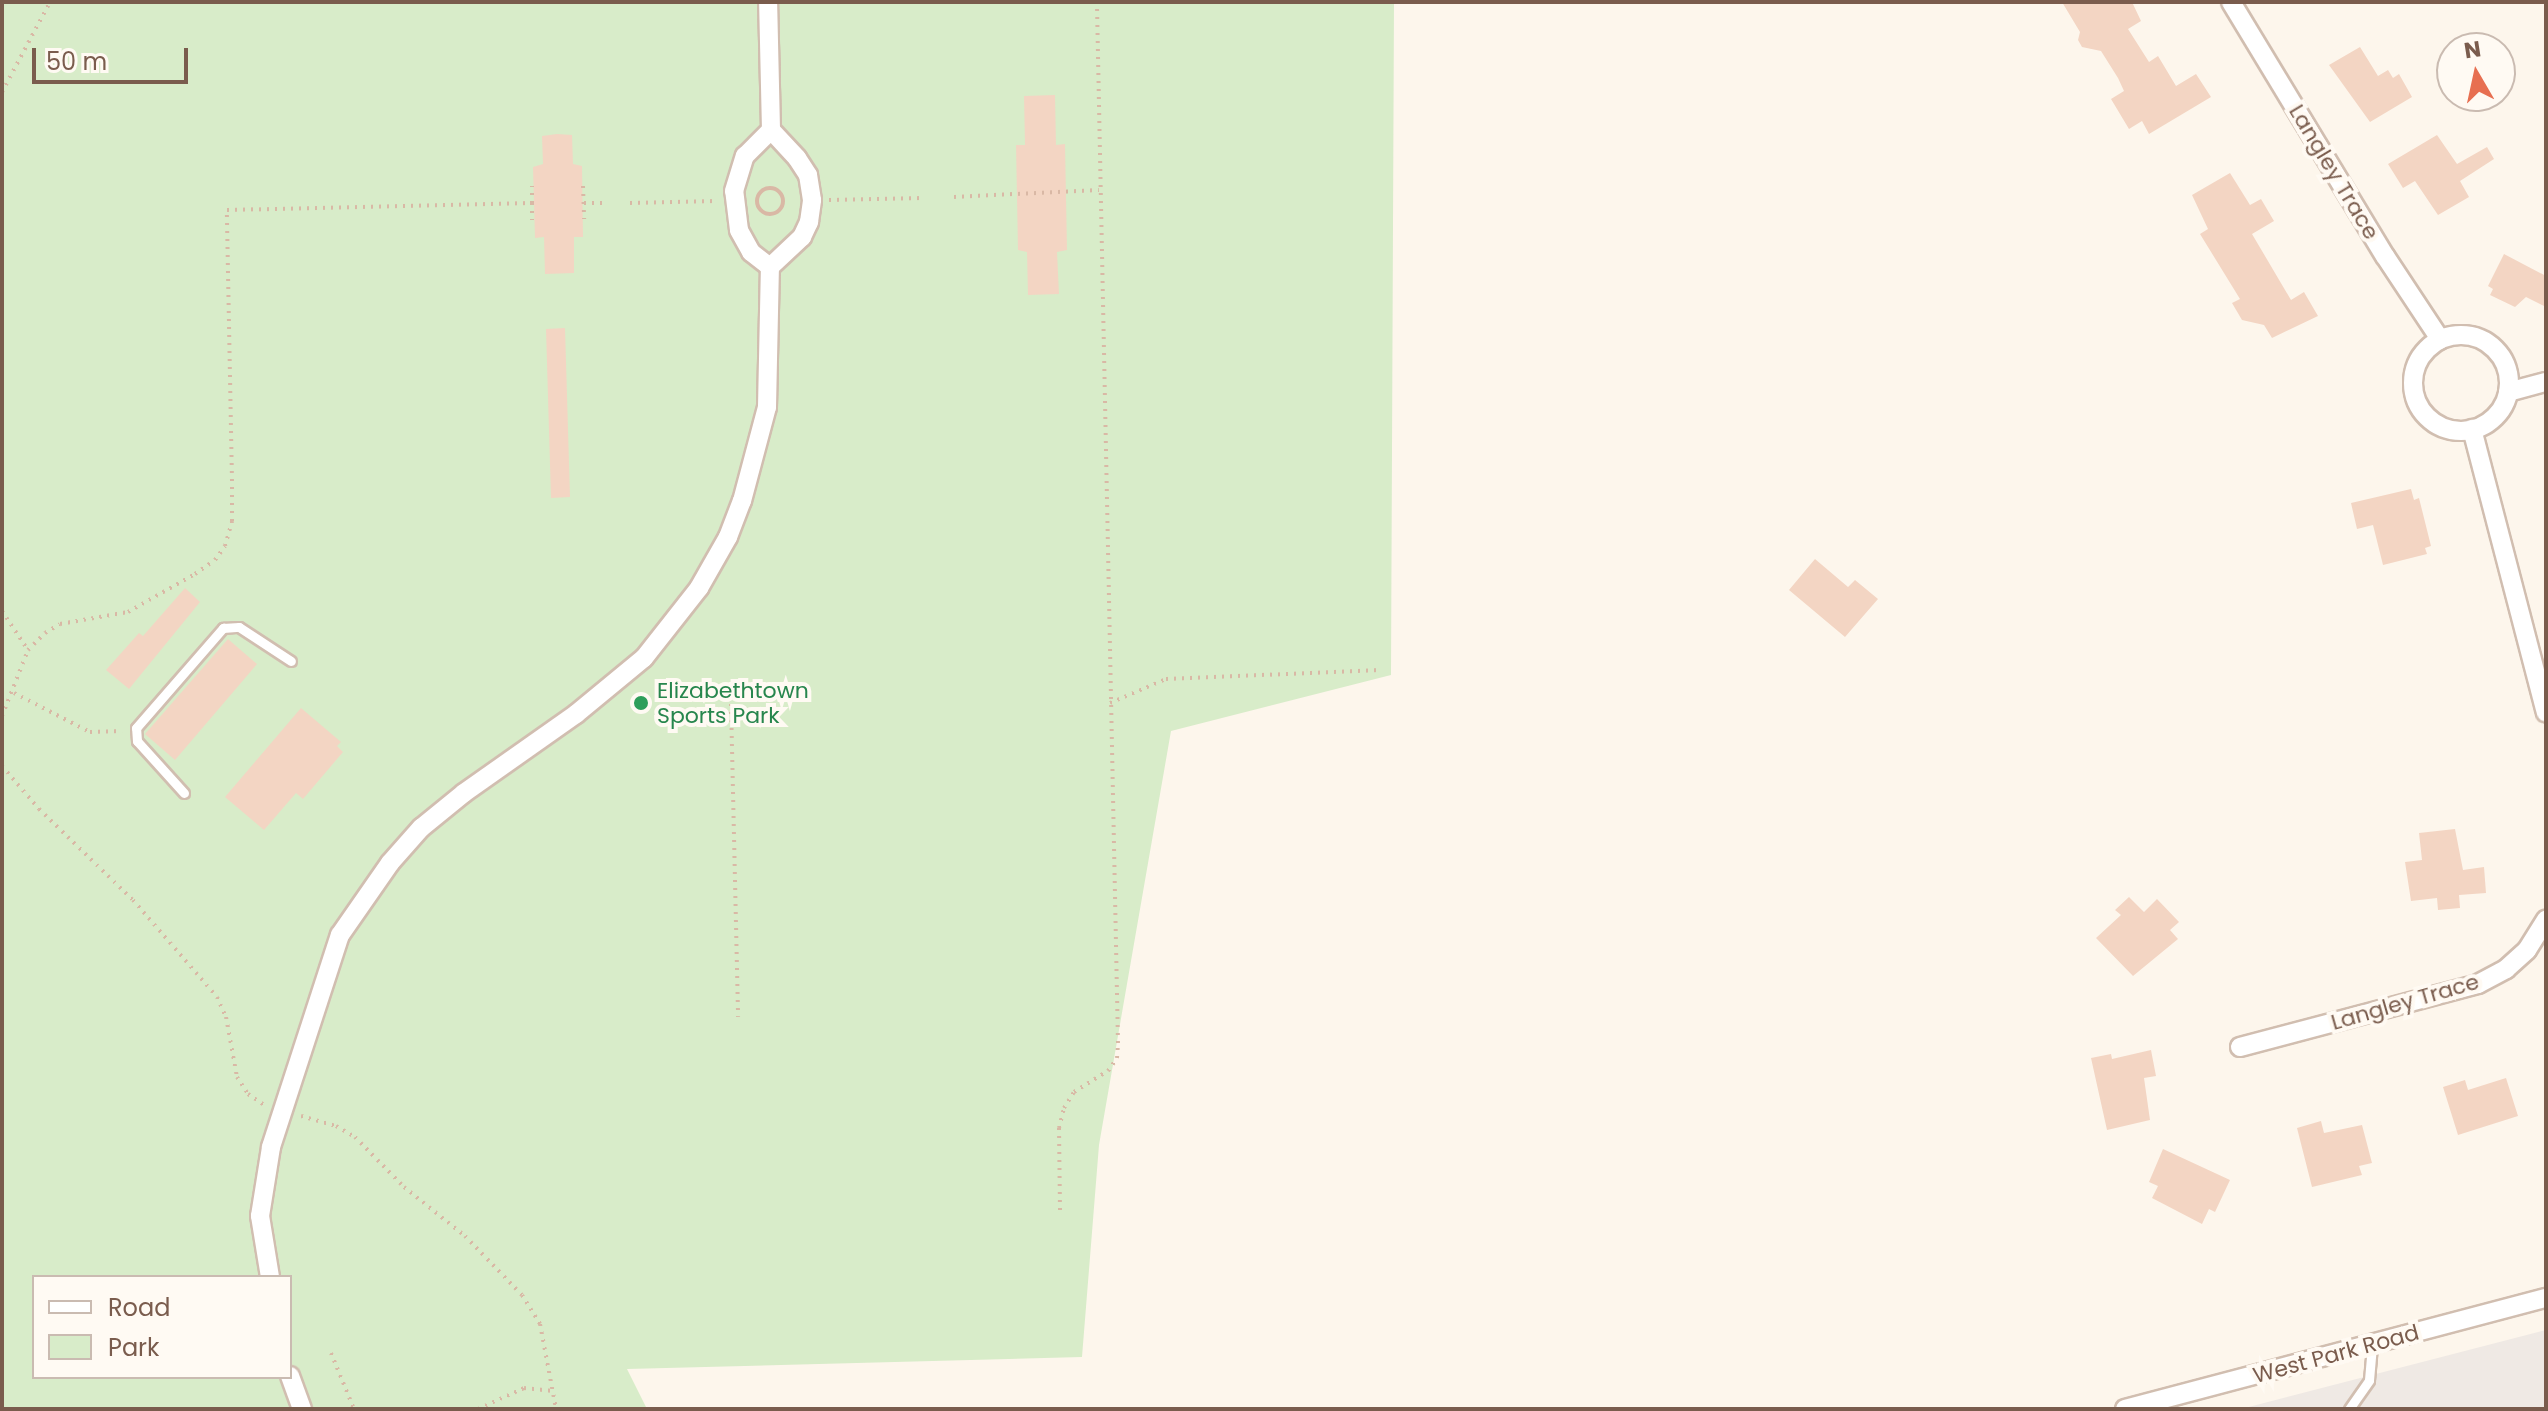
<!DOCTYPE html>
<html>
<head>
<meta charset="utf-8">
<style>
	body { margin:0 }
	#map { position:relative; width:2548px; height:1411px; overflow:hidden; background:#fdf6ec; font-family:Poppins,sans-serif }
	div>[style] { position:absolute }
	.industrial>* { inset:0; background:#efe9e4 }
	.green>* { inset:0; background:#d8ecc9 }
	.building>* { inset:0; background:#f3d5c3 }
	.path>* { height:4px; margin-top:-2px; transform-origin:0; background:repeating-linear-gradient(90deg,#d9b8a5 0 2px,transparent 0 8px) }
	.path>.ring { margin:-2px; padding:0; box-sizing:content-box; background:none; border:4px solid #d9b8a5; border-radius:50% }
	.roads { filter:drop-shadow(2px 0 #d1beb0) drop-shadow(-2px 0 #d1beb0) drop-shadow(0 2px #d1beb0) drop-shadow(0 -2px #d1beb0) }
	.lane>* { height:9px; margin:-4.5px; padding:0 4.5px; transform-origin:4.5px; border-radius:4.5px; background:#fff }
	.street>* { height:18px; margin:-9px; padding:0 9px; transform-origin:9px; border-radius:9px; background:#fff }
	.street>.ring { margin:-9px; padding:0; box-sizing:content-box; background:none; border:18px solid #fff; border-radius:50% }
	.dots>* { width:22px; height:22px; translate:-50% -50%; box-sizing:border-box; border:4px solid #fffaf3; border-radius:50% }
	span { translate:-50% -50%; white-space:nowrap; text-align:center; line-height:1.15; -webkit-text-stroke:8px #fffaf3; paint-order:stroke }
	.street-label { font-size:22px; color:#7a5c4d }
	.leisure-label { font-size:22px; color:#27864d }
	.left { translate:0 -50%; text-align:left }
	.frame { position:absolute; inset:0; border:4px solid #7a5c4d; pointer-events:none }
	.legend { position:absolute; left:32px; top:1275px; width:260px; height:104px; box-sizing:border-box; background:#fffaf3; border:2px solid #cabbb1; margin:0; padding:10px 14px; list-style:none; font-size:24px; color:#7a5c4d }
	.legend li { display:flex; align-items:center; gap:16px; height:40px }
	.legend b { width:40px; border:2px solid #cabbb1 }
	.north { position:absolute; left:2436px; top:32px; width:80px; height:80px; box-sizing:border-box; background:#fffaf3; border:2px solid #cabbb1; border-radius:50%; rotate:351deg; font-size:22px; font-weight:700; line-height:32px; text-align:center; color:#7a5c4d }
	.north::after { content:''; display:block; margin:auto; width:28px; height:36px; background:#e76f51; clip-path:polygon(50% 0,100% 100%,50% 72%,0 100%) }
	.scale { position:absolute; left:32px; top:48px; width:156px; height:36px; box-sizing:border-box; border:4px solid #7a5c4d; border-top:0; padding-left:10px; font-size:24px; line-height:28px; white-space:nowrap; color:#7a5c4d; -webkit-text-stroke:6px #fffaf3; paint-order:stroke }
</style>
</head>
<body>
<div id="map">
	<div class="industrial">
		<div style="clip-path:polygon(2546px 1330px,2546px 1409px,2241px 1409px)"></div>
	</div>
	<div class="green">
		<div style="clip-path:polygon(evenodd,2px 2px,1394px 2px,1391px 675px,1171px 731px,1099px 1145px,1082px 1357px,627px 1369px,647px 1409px,2px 1409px,2px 2px,34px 1277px,290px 1277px,290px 1377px,34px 1377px,34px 1277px)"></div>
	</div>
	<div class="building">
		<div style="clip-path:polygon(2062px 2px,2132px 2px,2141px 21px,2128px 29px,2149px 62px,2158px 56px,2176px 86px,2196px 74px,2211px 97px,2149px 134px,2142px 121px,2129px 129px,2111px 99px,2124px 91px,2118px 78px,2101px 51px,2082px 47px,2078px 40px,2080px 32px)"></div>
		<div style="clip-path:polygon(2360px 47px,2378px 76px,2388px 70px,2393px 78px,2399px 74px,2412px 97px,2370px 122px,2329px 65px)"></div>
		<div style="clip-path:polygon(1055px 95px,1056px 145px,1065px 144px,1067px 250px,1057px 252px,1059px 294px,1028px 295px,1027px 252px,1018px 250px,1016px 145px,1025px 145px,1024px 96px)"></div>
		<div style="clip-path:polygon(557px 134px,572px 135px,573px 164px,582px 166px,583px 237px,574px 237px,574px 273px,545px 274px,544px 237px,535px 238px,533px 167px,543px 164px,542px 136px)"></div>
		<div style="clip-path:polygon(2437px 135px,2457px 164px,2487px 147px,2494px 159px,2460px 181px,2469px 197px,2438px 215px,2415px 181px,2403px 188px,2388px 164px)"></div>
		<div style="clip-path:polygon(2230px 173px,2250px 205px,2261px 199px,2274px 221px,2252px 234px,2291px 300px,2304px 292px,2318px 316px,2272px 338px,2264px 325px,2242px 320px,2232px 303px,2240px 299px,2200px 234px,2208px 229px,2192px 195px)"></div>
		<div style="clip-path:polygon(2504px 254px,2546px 276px,2546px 307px,2526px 297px,2515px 307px,2490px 295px,2493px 289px,2488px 286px)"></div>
		<div style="clip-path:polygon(565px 328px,570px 497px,551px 498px,546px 329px)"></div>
		<div style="clip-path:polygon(2411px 489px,2414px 500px,2419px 498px,2431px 546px,2425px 548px,2427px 554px,2383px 565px,2373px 525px,2357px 529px,2351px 503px)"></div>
		<div style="clip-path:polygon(1815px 559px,1848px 587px,1855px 580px,1878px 599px,1845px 637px,1789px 590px)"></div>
		<div style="clip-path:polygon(185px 588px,200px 602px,129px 689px,106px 670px,139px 633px,143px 636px)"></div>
		<div style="clip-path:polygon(228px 639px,257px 664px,175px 760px,145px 734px)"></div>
		<div style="clip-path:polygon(301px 708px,341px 742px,337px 746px,343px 752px,303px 799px,296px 793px,264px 830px,225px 797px)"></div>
		<div style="clip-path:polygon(2455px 829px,2463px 870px,2484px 867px,2486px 893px,2459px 895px,2460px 908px,2438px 910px,2437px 898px,2411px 901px,2405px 862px,2422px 860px,2419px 833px)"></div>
		<div style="clip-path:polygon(2129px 897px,2144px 912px,2157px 899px,2179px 922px,2170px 930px,2178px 939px,2133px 976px,2096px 938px,2121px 915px,2115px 910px)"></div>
		<div style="clip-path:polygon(2151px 1050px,2156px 1076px,2144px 1078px,2150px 1120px,2107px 1130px,2091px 1058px,2111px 1054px,2112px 1059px)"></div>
		<div style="clip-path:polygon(2506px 1078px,2518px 1116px,2458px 1135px,2443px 1087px,2465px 1080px,2468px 1090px)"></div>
		<div style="clip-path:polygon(2321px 1121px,2324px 1133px,2362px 1125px,2372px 1163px,2359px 1166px,2362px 1175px,2312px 1187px,2297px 1128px)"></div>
		<div style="clip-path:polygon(2163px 1149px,2230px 1180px,2215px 1212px,2209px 1209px,2202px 1224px,2152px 1198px,2158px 1186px,2149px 1182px)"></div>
	</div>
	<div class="path">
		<div style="left:2px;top:92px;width:102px;rotate:-61.9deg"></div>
		<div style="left:2px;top:148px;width:29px;rotate:90deg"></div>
		<div style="left:583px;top:186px;width:33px;rotate:88deg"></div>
		<div class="ring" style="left:757px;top:188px;width:22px;height:22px"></div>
		<div style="left:954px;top:197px;width:145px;rotate:-2.8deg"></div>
		<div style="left:829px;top:200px;width:94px;rotate:-1.2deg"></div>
		<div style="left:532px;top:203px;width:17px;rotate:90deg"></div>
		<div style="left:584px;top:203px;width:24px"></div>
		<div style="left:630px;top:203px;width:86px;rotate:-1.3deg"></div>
		<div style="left:2px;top:611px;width:47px;rotate:56.3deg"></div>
		<div style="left:14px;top:693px;width:85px;rotate:27.2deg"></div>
		<div style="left:90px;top:732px;width:32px;rotate:-2deg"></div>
		<div style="left:1110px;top:703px;width:61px;rotate:-23.2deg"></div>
		<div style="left:1166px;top:679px;width:214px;rotate:-2.4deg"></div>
		<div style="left:731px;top:704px;width:313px;rotate:88.7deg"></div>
		<div style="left:2px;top:716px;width:71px;rotate:-68.5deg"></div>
		<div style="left:28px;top:650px;width:24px;rotate:-45deg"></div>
		<div style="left:45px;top:633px;width:17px;rotate:-31deg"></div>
		<div style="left:60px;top:624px;width:69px;rotate:-10deg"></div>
		<div style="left:128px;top:612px;width:77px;rotate:-29.6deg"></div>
		<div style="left:195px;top:574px;width:24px;rotate:-35deg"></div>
		<div style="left:215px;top:560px;width:17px;rotate:-54deg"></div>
		<div style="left:225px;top:546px;width:26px;rotate:-74deg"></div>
		<div style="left:232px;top:521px;width:40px;rotate:-90deg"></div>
		<div style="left:232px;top:481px;width:271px;rotate:-91.1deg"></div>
		<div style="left:227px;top:210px;width:305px;rotate:-1.3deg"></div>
		<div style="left:532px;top:203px;width:17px;rotate:-90deg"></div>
		<div style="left:2px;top:766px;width:57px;rotate:49.3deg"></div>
		<div style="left:39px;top:809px;width:131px;rotate:44.1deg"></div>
		<div style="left:133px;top:900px;width:128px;rotate:49.1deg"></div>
		<div style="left:217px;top:997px;width:22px;rotate:66deg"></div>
		<div style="left:226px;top:1017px;width:61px;rotate:79.6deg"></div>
		<div style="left:237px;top:1077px;width:20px;rotate:57deg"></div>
		<div style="left:248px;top:1094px;width:22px;rotate:34deg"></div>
		<div style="left:301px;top:1116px;width:36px;rotate:16deg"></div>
		<div style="left:336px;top:1126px;width:22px;rotate:30deg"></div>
		<div style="left:355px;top:1137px;width:70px;rotate:45.6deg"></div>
		<div style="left:404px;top:1187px;width:78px;rotate:38.8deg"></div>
		<div style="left:465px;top:1236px;width:82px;rotate:46deg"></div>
		<div style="left:522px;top:1295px;width:34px;rotate:58deg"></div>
		<div style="left:540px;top:1324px;width:86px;rotate:79.3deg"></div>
		<div style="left:1060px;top:1210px;width:82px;rotate:-90.7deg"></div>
		<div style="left:1059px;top:1128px;width:21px;rotate:-76deg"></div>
		<div style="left:1064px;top:1108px;width:19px;rotate:-58deg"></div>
		<div style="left:1074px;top:1092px;width:40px;rotate:-32deg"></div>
		<div style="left:1108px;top:1071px;width:16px;rotate:-55deg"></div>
		<div style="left:1117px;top:1058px;width:15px;rotate:-86deg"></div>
		<div style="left:1118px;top:1043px;width:1041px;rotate:-91.16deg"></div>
		<div style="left:331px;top:1353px;width:61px;rotate:67.7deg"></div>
		<div style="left:478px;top:1409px;width:51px;rotate:-24.5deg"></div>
		<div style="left:524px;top:1388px;width:27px;rotate:6deg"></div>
	</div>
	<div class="roads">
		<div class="lane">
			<div style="left:184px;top:793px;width:70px;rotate:-132.1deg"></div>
			<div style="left:137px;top:741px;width:13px;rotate:-94deg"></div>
			<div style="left:136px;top:728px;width:133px;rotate:-49deg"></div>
			<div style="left:223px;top:628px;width:16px;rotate:-4deg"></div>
			<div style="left:239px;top:627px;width:62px;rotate:33.2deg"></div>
			<div style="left:2349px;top:1409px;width:35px;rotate:-55deg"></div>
			<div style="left:2369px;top:1380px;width:35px;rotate:-85deg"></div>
		</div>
		<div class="street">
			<div style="left:2231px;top:2px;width:297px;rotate:58.8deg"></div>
			<div style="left:2385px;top:256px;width:100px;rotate:56.5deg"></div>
			<div style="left:770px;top:267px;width:24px;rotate:-142deg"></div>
			<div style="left:751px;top:252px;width:25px;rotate:-119deg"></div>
			<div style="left:739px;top:230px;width:39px;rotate:-97deg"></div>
			<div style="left:734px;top:191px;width:37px;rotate:-73deg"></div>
			<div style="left:745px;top:156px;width:37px;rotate:-45deg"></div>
			<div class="ring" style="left:2413px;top:335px;width:78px;height:78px"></div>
			<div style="left:2508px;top:392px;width:39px;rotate:-15deg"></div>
			<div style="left:2472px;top:429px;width:293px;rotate:75.4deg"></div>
			<div style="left:2240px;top:1047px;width:246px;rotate:-14.8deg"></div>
			<div style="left:2478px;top:984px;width:32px;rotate:-28deg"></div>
			<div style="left:2506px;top:969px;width:28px;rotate:-42deg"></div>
			<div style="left:2527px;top:950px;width:36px;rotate:-58deg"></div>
			<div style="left:270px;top:1277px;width:62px;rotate:-99.3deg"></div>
			<div style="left:260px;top:1216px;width:70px;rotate:-80.9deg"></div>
			<div style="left:271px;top:1147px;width:223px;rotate:-72deg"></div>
			<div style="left:340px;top:935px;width:88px;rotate:-55.2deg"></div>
			<div style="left:390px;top:863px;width:47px;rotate:-48.5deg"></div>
			<div style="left:421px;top:828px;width:55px;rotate:-39.1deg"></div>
			<div style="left:464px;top:793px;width:137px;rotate:-35.2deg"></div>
			<div style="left:576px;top:714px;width:88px;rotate:-39.5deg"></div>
			<div style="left:644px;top:658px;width:89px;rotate:-51.8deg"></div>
			<div style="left:699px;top:588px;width:59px;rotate:-60.4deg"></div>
			<div style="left:728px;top:537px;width:39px;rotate:-69deg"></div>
			<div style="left:742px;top:501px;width:97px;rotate:-75.1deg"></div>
			<div style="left:767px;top:407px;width:140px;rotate:-88.8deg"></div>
			<div style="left:770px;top:267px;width:44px;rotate:-43.2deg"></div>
			<div style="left:802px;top:237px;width:17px;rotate:-65deg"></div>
			<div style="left:809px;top:222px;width:22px;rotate:-82deg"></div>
			<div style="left:812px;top:200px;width:25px;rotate:-99deg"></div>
			<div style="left:808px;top:175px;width:20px;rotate:-123deg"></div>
			<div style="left:797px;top:158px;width:38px;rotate:-133deg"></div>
			<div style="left:771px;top:130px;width:128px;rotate:-91.3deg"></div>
			<div style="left:290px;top:1376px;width:35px;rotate:70deg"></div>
			<div style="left:2125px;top:1409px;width:435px;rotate:-14.8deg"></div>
		</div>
	</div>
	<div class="dots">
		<div style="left:641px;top:703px;background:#2e9e5b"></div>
	</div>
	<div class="street-label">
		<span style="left:2334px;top:172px;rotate:59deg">Langley Trace</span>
		<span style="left:2405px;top:1002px;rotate:-16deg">Langley Trace</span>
		<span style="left:2336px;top:1354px;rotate:-15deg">West Park Road</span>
	</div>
	<div class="leisure-label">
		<span class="left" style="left:657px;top:703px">Elizabethtown<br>Sports Park</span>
	</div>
	<div class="frame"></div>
	<ul class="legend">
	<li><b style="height:10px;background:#fff"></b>Road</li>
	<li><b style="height:22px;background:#d8ecc9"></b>Park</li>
	</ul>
	<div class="north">N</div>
	<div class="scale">50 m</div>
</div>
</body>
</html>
